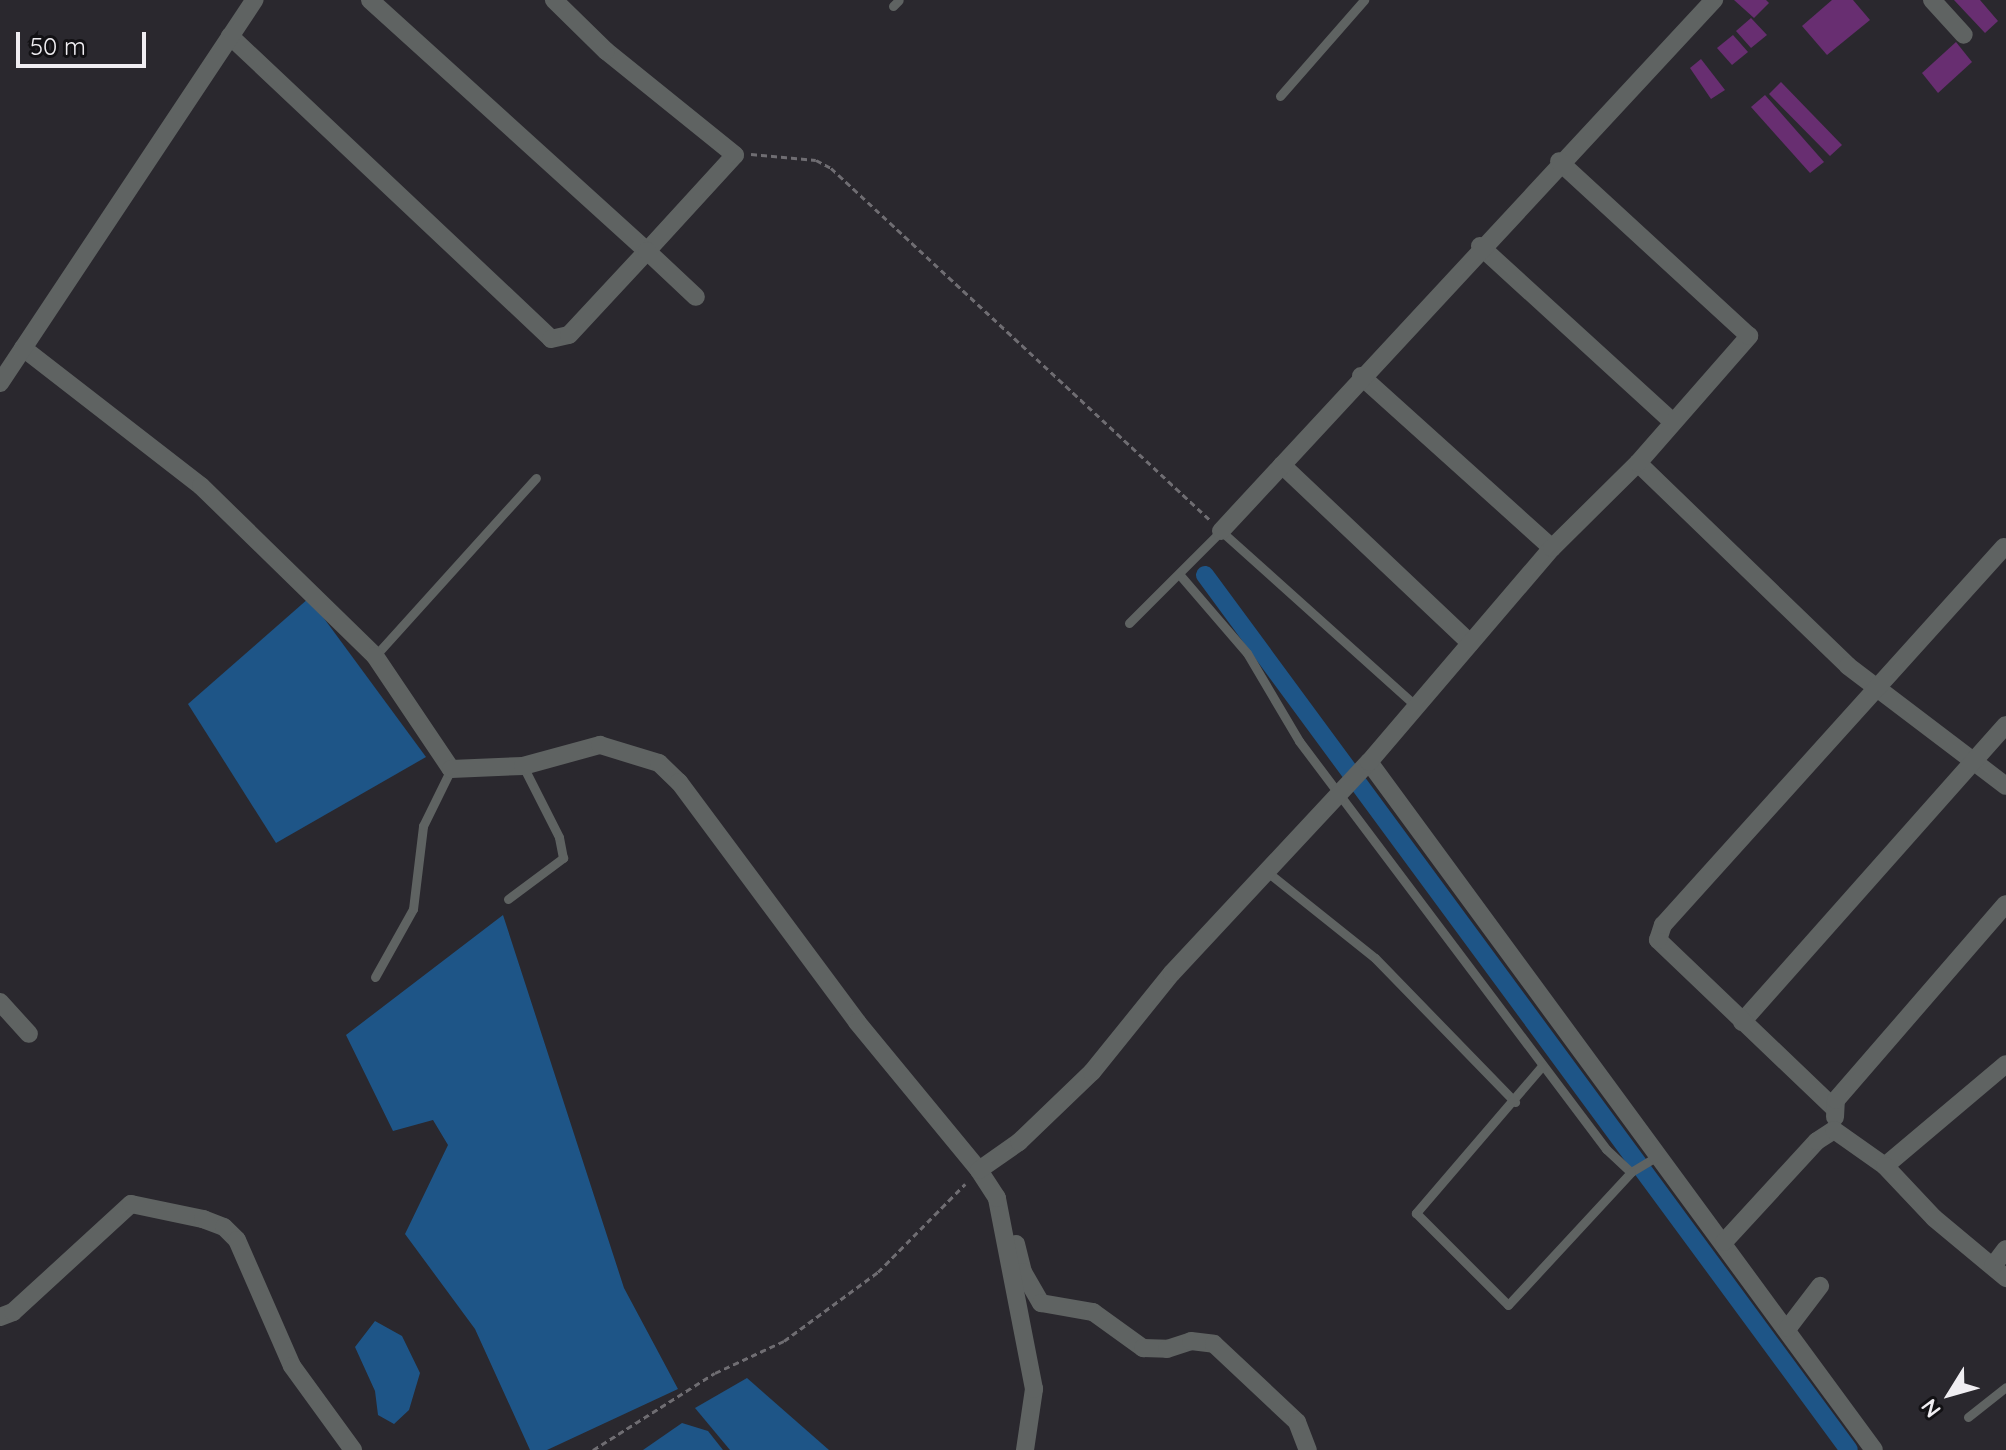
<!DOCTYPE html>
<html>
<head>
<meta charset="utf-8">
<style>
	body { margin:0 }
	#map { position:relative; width:2006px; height:1450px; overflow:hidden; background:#2a282e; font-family:Quicksand,sans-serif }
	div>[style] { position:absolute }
	.water>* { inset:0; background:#1e5587 }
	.canal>* { height:18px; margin:-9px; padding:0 9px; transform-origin:9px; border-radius:9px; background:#1e5587 }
	.building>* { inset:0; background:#682e71 }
	.path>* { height:3px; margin-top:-1.5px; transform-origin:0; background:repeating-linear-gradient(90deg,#6f6d72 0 6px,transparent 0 10px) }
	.lane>* { height:9px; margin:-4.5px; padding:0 4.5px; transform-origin:4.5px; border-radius:4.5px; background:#5f6362 }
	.street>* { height:18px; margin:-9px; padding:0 9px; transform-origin:9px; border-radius:9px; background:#5f6362 }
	span { translate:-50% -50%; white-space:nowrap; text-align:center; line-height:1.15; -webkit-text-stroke:7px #121114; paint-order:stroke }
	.north { position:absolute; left:1910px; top:1354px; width:80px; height:80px; -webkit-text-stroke:6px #121114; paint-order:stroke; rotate:233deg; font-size:22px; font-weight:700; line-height:32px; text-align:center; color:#f0eef2 }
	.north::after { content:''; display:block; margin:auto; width:28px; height:36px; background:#f0eef2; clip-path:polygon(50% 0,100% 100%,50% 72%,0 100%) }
	.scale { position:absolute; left:16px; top:32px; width:130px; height:36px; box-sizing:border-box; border:4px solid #f0eef2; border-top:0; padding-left:10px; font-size:24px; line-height:28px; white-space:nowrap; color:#f0eef2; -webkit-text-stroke:6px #121114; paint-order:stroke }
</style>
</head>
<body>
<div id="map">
	<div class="water">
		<div style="clip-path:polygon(309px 598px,426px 757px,276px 843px,188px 704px)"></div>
		<div style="clip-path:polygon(503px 915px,624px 1288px,678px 1389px,547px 1450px,530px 1450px,475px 1329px,405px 1234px,448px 1145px,433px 1120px,393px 1131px,346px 1035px)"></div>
		<div style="clip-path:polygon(375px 1321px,402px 1336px,420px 1373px,409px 1410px,394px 1424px,378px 1415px,375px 1391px,355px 1347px)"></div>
		<div style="clip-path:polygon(747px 1378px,829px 1450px,730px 1450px,695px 1408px)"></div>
		<div style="clip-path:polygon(682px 1423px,708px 1431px,723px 1450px,643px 1450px)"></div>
	</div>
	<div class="canal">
		<div style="left:1205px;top:575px;width:1086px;rotate:53.65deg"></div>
	</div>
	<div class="building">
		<div style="clip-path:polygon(1734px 0,1766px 0,1769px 3px,1754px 18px)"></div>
		<div style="clip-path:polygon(1832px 0,1853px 0,1870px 20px,1827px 55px,1802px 26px)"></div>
		<div style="clip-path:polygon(1954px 0,1980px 0,1998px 21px,1985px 33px)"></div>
		<div style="clip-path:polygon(1751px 18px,1767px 35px,1751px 48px,1736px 31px)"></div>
		<div style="clip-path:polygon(1733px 35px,1748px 52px,1732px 65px,1717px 48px)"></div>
		<div style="clip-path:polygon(1956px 42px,1972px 62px,1938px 93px,1922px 73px)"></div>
		<div style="clip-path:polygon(1701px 59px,1725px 90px,1711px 99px,1690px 68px)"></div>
		<div style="clip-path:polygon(1781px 82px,1842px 145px,1830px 156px,1769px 94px)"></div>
		<div style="clip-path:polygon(1765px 95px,1824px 162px,1810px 173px,1751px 107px)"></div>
	</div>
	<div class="path">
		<div style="left:751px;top:154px;width:65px;rotate:5.3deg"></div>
		<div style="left:816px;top:160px;width:17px;rotate:28deg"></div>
		<div style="left:831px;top:168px;width:517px;rotate:42.88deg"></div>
		<div style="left:593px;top:1450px;width:144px;rotate:-32.3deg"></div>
		<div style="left:715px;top:1373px;width:76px;rotate:-24.9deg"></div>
		<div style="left:784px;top:1341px;width:117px;rotate:-36.3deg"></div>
		<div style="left:878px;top:1272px;width:124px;rotate:-45.3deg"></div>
	</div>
	<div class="lane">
		<div style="left:893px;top:6px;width:8px;rotate:-45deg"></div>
		<div style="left:1280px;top:96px;width:128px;rotate:-48.8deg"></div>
		<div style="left:1179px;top:574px;width:104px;rotate:49.3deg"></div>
		<div style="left:1247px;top:653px;width:102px;rotate:59.4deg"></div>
		<div style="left:1299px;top:741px;width:511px;rotate:53.04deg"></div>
		<div style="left:1606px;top:1149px;width:34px;rotate:43deg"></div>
		<div style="left:1631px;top:1172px;width:33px;rotate:-31deg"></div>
		<div style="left:1129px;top:623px;width:130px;rotate:-45deg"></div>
		<div style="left:1221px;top:531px;width:261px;rotate:41.9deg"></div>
		<div style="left:375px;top:656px;width:240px;rotate:-47.9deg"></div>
		<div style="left:1266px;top:871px;width:139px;rotate:38.6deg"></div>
		<div style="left:1375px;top:958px;width:201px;rotate:45.8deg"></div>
		<div style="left:508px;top:899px;width:69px;rotate:-36.7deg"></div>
		<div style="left:563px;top:858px;width:21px;rotate:-101deg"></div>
		<div style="left:559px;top:837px;width:80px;rotate:-116.9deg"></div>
		<div style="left:375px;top:977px;width:78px;rotate:-60.8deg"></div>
		<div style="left:413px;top:909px;width:84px;rotate:-83.1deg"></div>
		<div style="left:423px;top:826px;width:64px;rotate:-63.8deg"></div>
		<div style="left:1542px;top:1066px;width:194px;rotate:130.6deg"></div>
		<div style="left:1416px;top:1213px;width:130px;rotate:45deg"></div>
		<div style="left:1508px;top:1305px;width:181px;rotate:-47.2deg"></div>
		<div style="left:1968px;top:1417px;width:48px;rotate:-38.3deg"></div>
	</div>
	<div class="street">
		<div style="left:370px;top:0;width:374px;rotate:42.2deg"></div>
		<div style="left:647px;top:251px;width:130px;rotate:-47.5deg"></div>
		<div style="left:735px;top:155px;width:166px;rotate:-141.1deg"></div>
		<div style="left:606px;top:51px;width:73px;rotate:-135.6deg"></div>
		<div style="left:1932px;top:0;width:47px;rotate:47.6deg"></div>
		<div style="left:230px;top:36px;width:441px;rotate:43.3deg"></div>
		<div style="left:551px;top:339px;width:18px;rotate:-13deg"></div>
		<div style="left:569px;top:335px;width:115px;rotate:-47.1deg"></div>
		<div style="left:647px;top:251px;width:67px;rotate:43.2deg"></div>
		<div style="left:1480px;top:246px;width:261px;rotate:42.4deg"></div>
		<div style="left:23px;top:348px;width:225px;rotate:37.8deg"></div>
		<div style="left:201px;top:486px;width:243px;rotate:44.3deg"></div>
		<div style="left:375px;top:656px;width:136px;rotate:56.1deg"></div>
		<div style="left:451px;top:769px;width:72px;rotate:-2.4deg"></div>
		<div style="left:523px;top:766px;width:80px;rotate:-15.3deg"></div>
		<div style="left:600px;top:745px;width:62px;rotate:17deg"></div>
		<div style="left:659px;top:763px;width:28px;rotate:44deg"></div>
		<div style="left:679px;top:782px;width:299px;rotate:53.4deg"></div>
		<div style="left:857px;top:1022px;width:192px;rotate:50.5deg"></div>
		<div style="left:1361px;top:376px;width:257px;rotate:42deg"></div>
		<div style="left:0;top:383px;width:460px;rotate:-56.4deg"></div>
		<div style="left:1638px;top:463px;width:292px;rotate:44deg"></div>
		<div style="left:1848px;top:666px;width:198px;rotate:37.2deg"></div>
		<div style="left:1282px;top:465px;width:259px;rotate:43.4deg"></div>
		<div style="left:1221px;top:531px;width:725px;rotate:-47.13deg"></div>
		<div style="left:1369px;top:762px;width:853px;rotate:53.72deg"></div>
		<div style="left:0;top:1002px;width:43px;rotate:47.8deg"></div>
		<div style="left:1742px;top:1022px;width:397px;rotate:-48.4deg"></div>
		<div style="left:1835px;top:1109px;width:245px;rotate:-136.3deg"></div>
		<div style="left:1658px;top:940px;width:16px;rotate:-72deg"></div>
		<div style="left:1663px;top:925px;width:509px;rotate:-47.95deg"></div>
		<div style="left:1835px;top:1117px;width:17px;rotate:-87deg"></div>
		<div style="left:1836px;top:1100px;width:259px;rotate:-49.1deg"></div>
		<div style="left:1885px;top:1166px;width:158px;rotate:-40.1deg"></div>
		<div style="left:1724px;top:1242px;width:137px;rotate:-47.4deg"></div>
		<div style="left:1817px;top:1141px;width:20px;rotate:-33deg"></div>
		<div style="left:1834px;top:1130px;width:62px;rotate:35.2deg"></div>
		<div style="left:1885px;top:1166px;width:71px;rotate:46.7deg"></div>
		<div style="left:1934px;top:1218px;width:94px;rotate:39.8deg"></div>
		<div style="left:1016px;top:1244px;width:29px;rotate:76deg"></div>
		<div style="left:1023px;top:1272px;width:36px;rotate:60deg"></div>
		<div style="left:1041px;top:1303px;width:53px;rotate:9.8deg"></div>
		<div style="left:1093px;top:1312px;width:62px;rotate:35.8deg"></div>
		<div style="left:1143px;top:1348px;width:24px;rotate:2deg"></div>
		<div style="left:1167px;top:1349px;width:25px;rotate:-18deg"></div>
		<div style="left:1191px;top:1341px;width:23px;rotate:7deg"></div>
		<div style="left:1214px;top:1344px;width:114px;rotate:43.2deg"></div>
		<div style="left:1297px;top:1422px;width:30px;rotate:69deg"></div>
		<div style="left:1993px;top:1266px;width:21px;rotate:-53deg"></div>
		<div style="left:0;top:1317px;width:14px;rotate:-21deg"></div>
		<div style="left:13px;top:1312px;width:160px;rotate:-42.5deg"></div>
		<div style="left:131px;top:1204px;width:74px;rotate:11.8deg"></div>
		<div style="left:203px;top:1219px;width:22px;rotate:21deg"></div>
		<div style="left:224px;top:1227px;width:18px;rotate:45deg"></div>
		<div style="left:237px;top:1240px;width:137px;rotate:66.4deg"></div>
		<div style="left:292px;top:1366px;width:104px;rotate:54deg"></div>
		<div style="left:1788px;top:1328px;width:53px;rotate:-52.7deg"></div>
		<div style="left:1025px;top:1450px;width:62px;rotate:-81.6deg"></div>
		<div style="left:1034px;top:1389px;width:195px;rotate:-101deg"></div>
		<div style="left:997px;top:1198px;width:33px;rotate:-123deg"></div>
		<div style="left:979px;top:1170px;width:49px;rotate:-35deg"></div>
		<div style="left:1019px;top:1142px;width:101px;rotate:-43.8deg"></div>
		<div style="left:1092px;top:1072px;width:127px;rotate:-51.1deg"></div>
		<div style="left:1172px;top:973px;width:289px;rotate:-47deg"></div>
		<div style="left:1369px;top:762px;width:282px;rotate:-49.5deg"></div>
		<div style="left:1552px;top:548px;width:121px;rotate:-44.7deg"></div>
		<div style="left:1638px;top:463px;width:169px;rotate:-48.8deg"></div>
		<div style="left:1749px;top:336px;width:258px;rotate:-137.4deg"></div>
	</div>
	<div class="north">N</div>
	<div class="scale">50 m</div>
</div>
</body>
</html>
